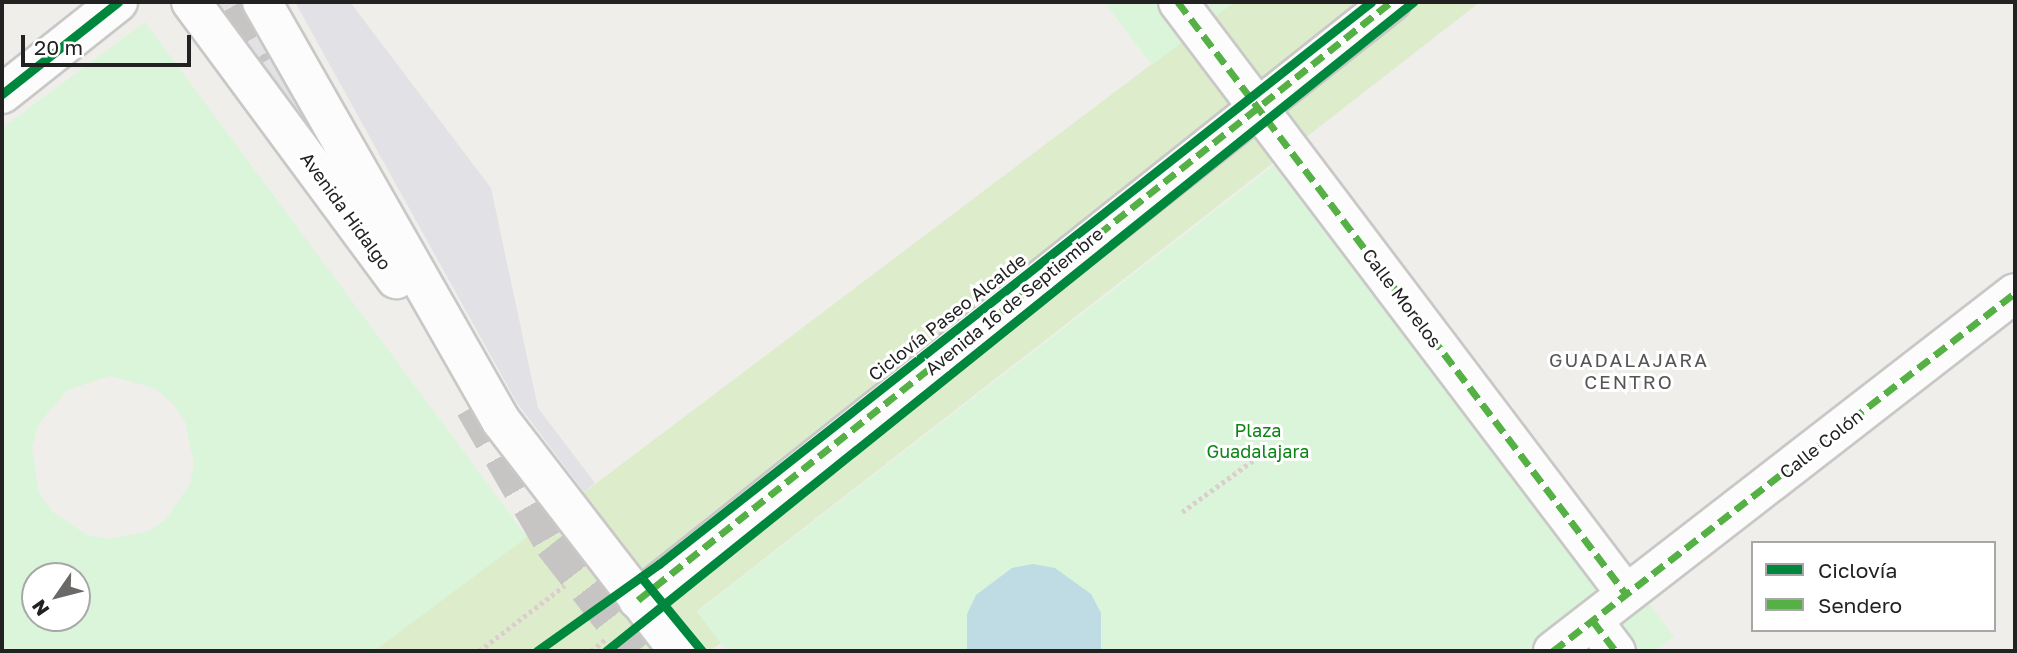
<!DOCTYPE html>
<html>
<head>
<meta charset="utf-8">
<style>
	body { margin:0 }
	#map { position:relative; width:2017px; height:653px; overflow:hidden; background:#f0eeeb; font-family:"Golos Text",sans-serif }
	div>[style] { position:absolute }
	.grass>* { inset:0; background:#ddeccb }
	.park>* { inset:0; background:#daf5da }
	.plaza>* { inset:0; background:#e2e1e5 }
	.water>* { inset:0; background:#bfdbe3 }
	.major-tunnel>* { height:38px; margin-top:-19px; transform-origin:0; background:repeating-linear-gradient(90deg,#c7c5c3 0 38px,transparent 0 57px) }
	.path>* { height:4.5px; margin-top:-2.25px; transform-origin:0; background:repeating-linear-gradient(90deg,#dccecd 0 3.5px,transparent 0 7px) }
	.roads { filter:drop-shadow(2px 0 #c9c8c7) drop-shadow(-2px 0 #c9c8c7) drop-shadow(0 2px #c9c8c7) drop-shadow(0 -2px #c9c8c7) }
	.minor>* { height:38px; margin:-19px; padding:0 19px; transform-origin:19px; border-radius:19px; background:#fdfcfc }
	.quiet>* { height:7px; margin-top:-3.5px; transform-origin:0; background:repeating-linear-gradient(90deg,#55b145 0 14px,transparent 0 21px) }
	.cycleway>* { height:9px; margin:-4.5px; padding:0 4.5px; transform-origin:4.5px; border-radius:4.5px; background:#00873e }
	span { translate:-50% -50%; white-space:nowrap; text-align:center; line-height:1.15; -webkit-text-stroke:6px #fff; paint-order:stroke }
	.street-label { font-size:18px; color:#222 }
	.park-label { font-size:18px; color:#0c8416 }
	.neighbourhood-label { font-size:19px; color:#555; letter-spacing:2px }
	.frame { position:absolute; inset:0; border:4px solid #222; pointer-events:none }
	.legend { position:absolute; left:1751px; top:541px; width:245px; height:91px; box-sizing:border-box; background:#fff; border:2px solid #a7a7a7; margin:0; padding:9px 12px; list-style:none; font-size:21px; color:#222 }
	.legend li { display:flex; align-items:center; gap:14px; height:35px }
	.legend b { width:35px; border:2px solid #a7a7a7 }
	.north { position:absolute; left:21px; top:562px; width:70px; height:70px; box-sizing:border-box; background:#fff; border:2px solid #a7a7a7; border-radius:50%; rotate:235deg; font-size:19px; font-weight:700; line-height:28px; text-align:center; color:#222 }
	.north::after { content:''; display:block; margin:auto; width:24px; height:32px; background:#6a6968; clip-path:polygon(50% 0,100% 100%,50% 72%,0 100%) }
	.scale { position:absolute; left:21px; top:35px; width:170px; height:32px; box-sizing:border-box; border:4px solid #222; border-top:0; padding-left:9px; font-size:21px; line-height:24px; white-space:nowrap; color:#222; -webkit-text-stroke:5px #fff; paint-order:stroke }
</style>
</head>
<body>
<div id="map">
	<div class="grass">
		<div style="clip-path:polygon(1234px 2px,1480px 2px,697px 611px,721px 643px,710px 651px,374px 651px)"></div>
	</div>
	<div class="park">
		<div style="clip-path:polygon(1104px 2px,1234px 2px,1152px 65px)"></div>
		<div style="clip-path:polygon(evenodd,145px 22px,527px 537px,374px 651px,2px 651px,2px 128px,145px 22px,110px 376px,154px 388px,172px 403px,185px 421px,194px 463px,190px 484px,166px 519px,149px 531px,109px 539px,87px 535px,53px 512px,39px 493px,32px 448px,38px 425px,67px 390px,110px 376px,145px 22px,35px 576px,77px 576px,77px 618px,35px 618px,35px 576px)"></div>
		<div style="clip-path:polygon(1296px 148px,1674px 636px,1655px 651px,727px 651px,697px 612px)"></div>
	</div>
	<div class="plaza">
		<div style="clip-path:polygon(210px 2px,243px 2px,391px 257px)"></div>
		<div style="clip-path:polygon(295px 2px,350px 2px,491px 188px,538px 408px,595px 483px,584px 492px,517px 403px)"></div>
	</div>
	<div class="water">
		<div style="clip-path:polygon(1033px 564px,1055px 568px,1091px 594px,1101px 613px,1101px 651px,967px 651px,967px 614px,976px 595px,1012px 568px)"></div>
	</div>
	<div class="major-tunnel">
		<div style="left:240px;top:2px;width:64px;rotate:59.8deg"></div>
		<div style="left:474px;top:406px;width:158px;rotate:60deg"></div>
		<div style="left:553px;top:543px;width:137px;rotate:52.1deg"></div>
	</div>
	<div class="path">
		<div style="left:1182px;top:512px;width:95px;rotate:-36deg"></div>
		<div style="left:479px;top:651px;width:108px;rotate:-37.5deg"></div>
		<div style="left:591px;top:651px;width:19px;rotate:-39deg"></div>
	</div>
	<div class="roads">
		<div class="minor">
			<div style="left:191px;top:2px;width:345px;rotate:53.5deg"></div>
			<div style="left:262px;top:2px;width:482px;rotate:60.3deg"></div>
			<div style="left:501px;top:421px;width:291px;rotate:52.3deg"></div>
			<div style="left:1178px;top:2px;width:742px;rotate:52.88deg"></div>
			<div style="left:2px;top:94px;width:148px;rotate:-38.4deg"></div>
			<div style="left:638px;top:600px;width:962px;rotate:-38.46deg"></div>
			<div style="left:1593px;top:621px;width:38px;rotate:53deg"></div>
			<div style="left:1553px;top:651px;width:584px;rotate:-37.77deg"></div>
		</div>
	</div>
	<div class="quiet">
		<div style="left:1178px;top:2px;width:742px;rotate:52.88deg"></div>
		<div style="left:638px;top:600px;width:962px;rotate:-38.46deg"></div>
		<div style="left:1593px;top:621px;width:38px;rotate:53deg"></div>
		<div style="left:1553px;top:651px;width:584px;rotate:-37.77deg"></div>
	</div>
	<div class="cycleway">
		<div style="left:2px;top:94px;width:148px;rotate:-38.4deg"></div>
		<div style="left:641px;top:577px;width:96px;rotate:50.5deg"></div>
		<div style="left:537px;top:651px;width:150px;rotate:-35.5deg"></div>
		<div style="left:659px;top:564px;width:907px;rotate:-38.28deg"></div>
		<div style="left:606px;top:651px;width:1036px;rotate:-38.81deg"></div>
	</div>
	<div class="street-label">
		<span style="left:346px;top:211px;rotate:54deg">Avenida Hidalgo</span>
		<span style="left:1402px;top:298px;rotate:53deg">Calle Morelos</span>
		<span style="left:1014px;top:301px;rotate:-39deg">Avenida 16 de Septiembre</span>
		<span style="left:947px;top:317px;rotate:-38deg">Ciclovía Paseo Alcalde</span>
		<span style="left:1821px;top:444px;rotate:-38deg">Calle Colón</span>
	</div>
	<div class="park-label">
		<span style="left:1258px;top:441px">Plaza<br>Guadalajara</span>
	</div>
	<div class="neighbourhood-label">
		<span style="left:1629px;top:371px">GUADALAJARA<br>CENTRO</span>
	</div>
	<div class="frame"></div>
	<ul class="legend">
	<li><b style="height:9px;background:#00873e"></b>Ciclovía</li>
	<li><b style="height:9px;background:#55b145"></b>Sendero</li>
	</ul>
	<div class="north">N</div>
	<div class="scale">20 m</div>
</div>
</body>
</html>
